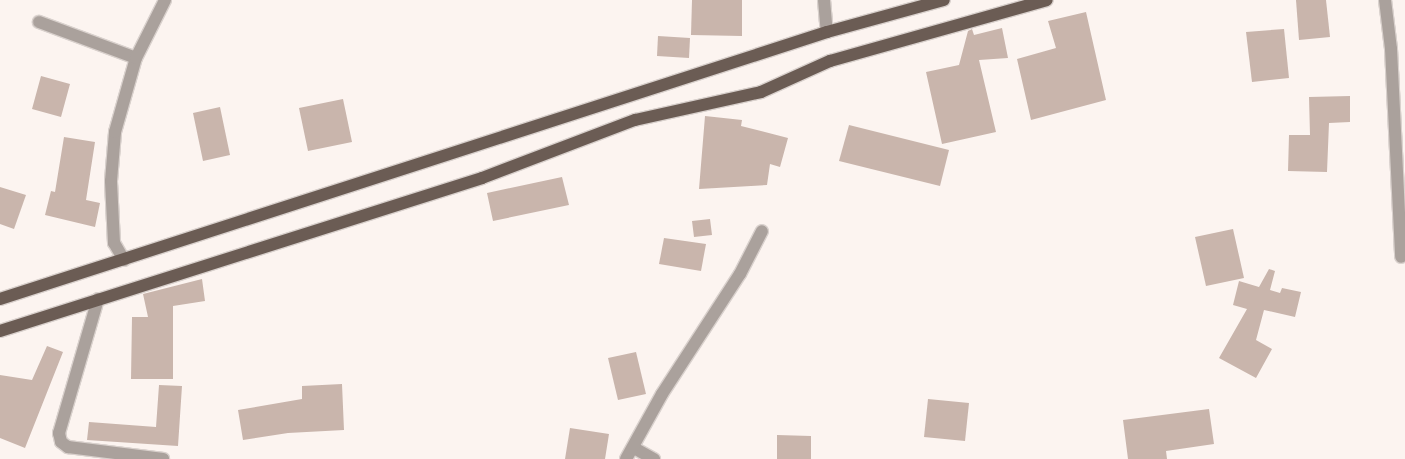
<!DOCTYPE html>
<html>
<head>
<meta charset="utf-8">
<style>
	body { margin:0 }
	#map { position:relative; width:1405px; height:459px; overflow:hidden; background:#fcf4f0; font-family:"PT Sans",sans-serif }
	div>[style] { position:absolute }
	.building>* { inset:0; background:#c9b5ac }
	.roads { filter:drop-shadow(1px 0 #d9d1cd) drop-shadow(-1px 0 #d9d1cd) drop-shadow(0 1px #d9d1cd) drop-shadow(0 -1px #d9d1cd) }
	.minor>* { height:12px; margin:-6px; padding:0 6px; transform-origin:6px; border-radius:6px; background:#aaa19c }
	.major>* { height:12px; margin:-6px; padding:0 6px; transform-origin:6px; border-radius:6px; background:#6b5c54 }
	span { translate:-50% -50%; white-space:nowrap; text-align:center; line-height:1.15; -webkit-text-stroke:4.5px #fff; paint-order:stroke }
</style>
</head>
<body>
<div id="map">
	<div class="building">
		<div style="clip-path:polygon(692px 0,742px 0,742px 36px,691px 35px)"></div>
		<div style="clip-path:polygon(1296px 0,1326px 0,1330px 37px,1299px 40px)"></div>
		<div style="clip-path:polygon(1086px 12px,1106px 100px,1031px 120px,1017px 59px,1056px 48px,1048px 21px)"></div>
		<div style="clip-path:polygon(1002px 28px,1008px 58px,979px 60px,996px 132px,942px 144px,926px 72px,959px 65px,968px 31px,972px 29px,974px 35px)"></div>
		<div style="clip-path:polygon(1284px 29px,1289px 78px,1252px 82px,1246px 32px)"></div>
		<div style="clip-path:polygon(658px 36px,690px 38px,689px 58px,657px 56px)"></div>
		<div style="clip-path:polygon(41px 76px,70px 84px,61px 117px,32px 109px)"></div>
		<div style="clip-path:polygon(1350px 96px,1350px 122px,1329px 123px,1327px 172px,1288px 171px,1289px 135px,1310px 135px,1309px 97px)"></div>
		<div style="clip-path:polygon(343px 99px,352px 142px,308px 151px,299px 108px)"></div>
		<div style="clip-path:polygon(220px 107px,230px 155px,203px 161px,193px 113px)"></div>
		<div style="clip-path:polygon(705px 116px,742px 120px,741px 126px,788px 138px,780px 167px,770px 164px,767px 185px,699px 189px)"></div>
		<div style="clip-path:polygon(849px 125px,949px 150px,940px 186px,839px 161px)"></div>
		<div style="clip-path:polygon(64px 137px,95px 142px,86px 200px,100px 203px,95px 227px,45px 215px,51px 191px,55px 192px)"></div>
		<div style="clip-path:polygon(562px 177px,569px 205px,493px 221px,487px 193px)"></div>
		<div style="clip-path:polygon(0 187px,26px 195px,14px 229px,0 224px)"></div>
		<div style="clip-path:polygon(710px 219px,712px 235px,694px 237px,692px 221px)"></div>
		<div style="clip-path:polygon(1233px 229px,1244px 278px,1206px 286px,1195px 237px)"></div>
		<div style="clip-path:polygon(664px 238px,706px 244px,701px 271px,659px 264px)"></div>
		<div style="clip-path:polygon(1269px 269px,1275px 271px,1270px 290px,1280px 293px,1282px 288px,1301px 292px,1295px 317px,1264px 310px,1256px 340px,1272px 349px,1256px 378px,1219px 358px,1247px 309px,1233px 305px,1239px 281px,1259px 287px)"></div>
		<div style="clip-path:polygon(202px 279px,205px 301px,173px 306px,173px 379px,131px 379px,132px 317px,148px 317px,143px 294px)"></div>
		<div style="clip-path:polygon(47px 346px,63px 352px,25px 448px,0 438px,0 375px,32px 380px)"></div>
		<div style="clip-path:polygon(636px 352px,646px 394px,618px 400px,608px 358px)"></div>
		<div style="clip-path:polygon(342px 384px,344px 430px,288px 433px,243px 440px,238px 410px,302px 399px,302px 386px)"></div>
		<div style="clip-path:polygon(159px 385px,182px 386px,178px 446px,87px 440px,89px 422px,156px 427px)"></div>
		<div style="clip-path:polygon(928px 399px,969px 403px,965px 441px,924px 437px)"></div>
		<div style="clip-path:polygon(1209px 409px,1214px 444px,1166px 451px,1167px 459px,1128px 459px,1123px 420px)"></div>
		<div style="clip-path:polygon(570px 428px,609px 434px,605px 459px,565px 459px)"></div>
		<div style="clip-path:polygon(777px 435px,811px 436px,811px 459px,777px 459px)"></div>
	</div>
	<div class="roads">
		<div class="minor">
			<div style="left:824px;top:0;width:32px;rotate:85deg"></div>
			<div style="left:1385px;top:0;width:49px;rotate:83deg"></div>
			<div style="left:1391px;top:49px;width:208px;rotate:87.2deg"></div>
			<div style="left:39px;top:22px;width:103px;rotate:20.4deg"></div>
			<div style="left:124px;top:260px;width:20px;rotate:-120deg"></div>
			<div style="left:114px;top:243px;width:62px;rotate:-92.8deg"></div>
			<div style="left:111px;top:181px;width:49px;rotate:-85.3deg"></div>
			<div style="left:115px;top:132px;width:77px;rotate:-74.2deg"></div>
			<div style="left:136px;top:58px;width:65px;rotate:-63.4deg"></div>
			<div style="left:98px;top:299px;width:140px;rotate:106.2deg"></div>
			<div style="left:59px;top:433px;width:9px;rotate:77deg"></div>
			<div style="left:61px;top:442px;width:9px;rotate:36deg"></div>
			<div style="left:68px;top:447px;width:96px;rotate:7.2deg"></div>
			<div style="left:634px;top:448px;width:23px;rotate:29deg"></div>
			<div style="left:626px;top:459px;width:74px;rotate:-61deg"></div>
			<div style="left:662px;top:394px;width:143px;rotate:-57deg"></div>
			<div style="left:740px;top:274px;width:48px;rotate:-62.9deg"></div>
		</div>
		<div class="major">
			<div style="left:0;top:299px;width:869px;rotate:-17.89deg"></div>
			<div style="left:827px;top:32px;width:121px;rotate:-15.3deg"></div>
			<div style="left:0;top:331px;width:506px;rotate:-17.61deg"></div>
			<div style="left:482px;top:178px;width:164px;rotate:-20.8deg"></div>
			<div style="left:635px;top:120px;width:129px;rotate:-12.5deg"></div>
			<div style="left:761px;top:92px;width:76px;rotate:-24.2deg"></div>
			<div style="left:830px;top:61px;width:225px;rotate:-15.7deg"></div>
		</div>
	</div>
</div>
</body>
</html>
